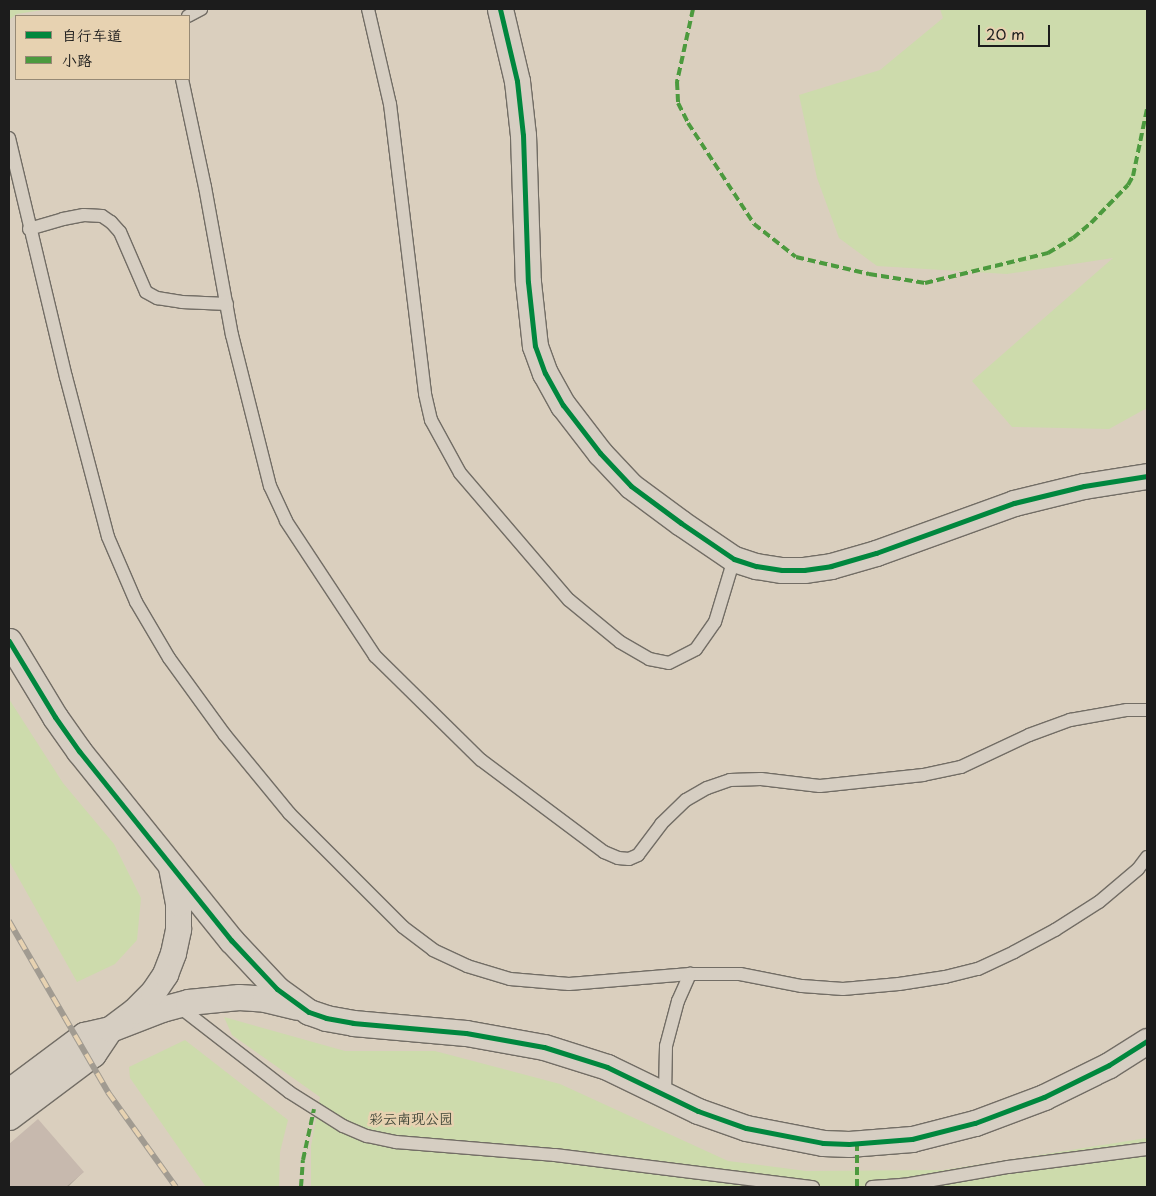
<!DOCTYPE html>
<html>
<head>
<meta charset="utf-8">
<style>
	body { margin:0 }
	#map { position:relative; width:1156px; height:1196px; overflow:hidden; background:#dacfbe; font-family:"Playpen Sans","LXGW WenKai TC",sans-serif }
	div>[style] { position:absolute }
	.green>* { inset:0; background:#cddbac }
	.shadow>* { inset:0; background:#0003 }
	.building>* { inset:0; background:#c7b9ae }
	.roads { filter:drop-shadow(1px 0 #726d65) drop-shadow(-1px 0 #726d65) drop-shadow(0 1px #726d65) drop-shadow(0 -1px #726d65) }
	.lane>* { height:12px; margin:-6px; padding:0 6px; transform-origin:6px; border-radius:6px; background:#d6cec2 }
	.street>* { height:25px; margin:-12.5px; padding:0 12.5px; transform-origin:12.5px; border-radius:12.5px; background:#d6cec2 }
	.rail>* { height:5.5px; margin-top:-2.75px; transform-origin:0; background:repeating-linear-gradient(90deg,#e7d2b1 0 11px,#a19b91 0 22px); box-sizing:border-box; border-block:1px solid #a19b91 }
	.quiet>* { height:4px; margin-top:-2px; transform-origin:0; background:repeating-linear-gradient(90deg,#4c9a3e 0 8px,transparent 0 12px) }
	.cycleway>* { height:5px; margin:-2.5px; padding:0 2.5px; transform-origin:2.5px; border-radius:2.5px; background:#00873e }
	span { translate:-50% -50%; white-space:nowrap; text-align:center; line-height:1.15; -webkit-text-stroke:5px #e7d2b1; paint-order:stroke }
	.park-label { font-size:14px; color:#3d4436 }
	.frame { position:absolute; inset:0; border:10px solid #1c1c1c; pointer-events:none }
	.legend { position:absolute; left:15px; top:15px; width:175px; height:65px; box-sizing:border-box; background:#e7d2b1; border:1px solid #968975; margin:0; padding:6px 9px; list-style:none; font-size:15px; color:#1c1c1c }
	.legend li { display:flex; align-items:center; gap:10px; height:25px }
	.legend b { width:25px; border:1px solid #968975 }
	.scale { position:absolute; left:978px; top:25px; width:72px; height:22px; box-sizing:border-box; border:2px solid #1c1c1c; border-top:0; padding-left:6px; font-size:15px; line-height:18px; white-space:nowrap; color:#1c1c1c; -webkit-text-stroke:4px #e7d2b1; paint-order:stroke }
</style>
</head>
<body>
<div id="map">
	<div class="green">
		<div style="clip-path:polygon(9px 9px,49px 9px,17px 14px,9px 20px)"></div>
		<div style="clip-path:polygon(940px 9px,1147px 9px,1147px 408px,1109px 429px,1012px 427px,972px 381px,1113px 258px,1007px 274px,877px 266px,839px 238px,817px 178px,799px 95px,880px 70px,943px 18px)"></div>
		<div style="clip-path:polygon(9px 699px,63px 783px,114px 844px,141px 898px,137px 940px,115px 964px,77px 982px,9px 861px)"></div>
		<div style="clip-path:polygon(224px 1017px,345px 1051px,435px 1051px,560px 1084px,728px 1161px,806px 1171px,944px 1170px,1147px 1138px,1147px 1187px,311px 1187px,311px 1146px,320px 1097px,232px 1035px)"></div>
		<div style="clip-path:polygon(185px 1040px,288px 1120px,280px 1152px,279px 1187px,206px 1187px,130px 1078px,129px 1067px)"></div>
	</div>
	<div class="shadow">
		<div style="clip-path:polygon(38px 1121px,83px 1172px,68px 1187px,9px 1187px,9px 1145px)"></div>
	</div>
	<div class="building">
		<div style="clip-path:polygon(38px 1119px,84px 1172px,66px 1187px,9px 1187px,9px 1144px)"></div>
	</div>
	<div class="roads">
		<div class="lane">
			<div style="left:368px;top:9px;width:98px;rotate:77deg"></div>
			<div style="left:390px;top:104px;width:292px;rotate:83.1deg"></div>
			<div style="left:425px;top:394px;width:27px;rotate:77deg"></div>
			<div style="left:431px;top:420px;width:60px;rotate:61.3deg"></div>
			<div style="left:460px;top:473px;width:167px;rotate:49.4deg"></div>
			<div style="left:569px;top:600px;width:66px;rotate:39.5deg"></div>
			<div style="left:620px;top:642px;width:34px;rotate:30deg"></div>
			<div style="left:649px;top:659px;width:20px;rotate:11deg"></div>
			<div style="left:669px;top:663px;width:30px;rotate:-27deg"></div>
			<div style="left:696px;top:649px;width:33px;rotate:-55deg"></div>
			<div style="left:715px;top:622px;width:66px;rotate:-73.2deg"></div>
			<div style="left:188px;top:16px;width:15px;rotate:-28deg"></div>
			<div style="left:182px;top:79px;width:110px;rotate:78deg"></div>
			<div style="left:205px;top:187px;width:150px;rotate:79.7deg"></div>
			<div style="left:232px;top:335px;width:156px;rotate:75.9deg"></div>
			<div style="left:270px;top:486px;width:38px;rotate:65deg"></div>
			<div style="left:286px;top:521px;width:162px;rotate:56.6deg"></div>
			<div style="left:375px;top:656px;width:148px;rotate:44.5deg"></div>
			<div style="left:481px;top:760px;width:154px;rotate:36.8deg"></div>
			<div style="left:604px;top:852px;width:15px;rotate:23deg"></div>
			<div style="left:618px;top:858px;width:11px;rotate:5deg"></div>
			<div style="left:629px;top:859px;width:10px;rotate:-24deg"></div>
			<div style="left:638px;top:855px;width:39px;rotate:-53deg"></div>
			<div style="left:661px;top:824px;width:35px;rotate:-44deg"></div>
			<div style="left:686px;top:800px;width:24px;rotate:-30deg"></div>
			<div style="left:707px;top:788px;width:24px;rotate:-19deg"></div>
			<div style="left:730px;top:780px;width:31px;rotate:-2deg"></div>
			<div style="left:761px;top:779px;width:59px;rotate:6.8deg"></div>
			<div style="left:820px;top:786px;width:104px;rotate:-6.1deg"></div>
			<div style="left:923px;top:775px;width:39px;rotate:-12deg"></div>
			<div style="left:961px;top:767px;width:75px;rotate:-25.2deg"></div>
			<div style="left:1029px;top:735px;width:44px;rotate:-20.1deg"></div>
			<div style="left:1070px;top:720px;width:58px;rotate:-10deg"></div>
			<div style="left:1127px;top:710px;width:20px"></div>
			<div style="left:9px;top:138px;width:246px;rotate:76.6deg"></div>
			<div style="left:66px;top:377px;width:165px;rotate:75.3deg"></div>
			<div style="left:108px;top:537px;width:71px;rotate:66.7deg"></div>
			<div style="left:136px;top:602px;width:65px;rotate:59.5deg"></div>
			<div style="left:169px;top:658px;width:95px;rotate:54deg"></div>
			<div style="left:225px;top:735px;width:101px;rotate:50.6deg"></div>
			<div style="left:289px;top:813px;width:161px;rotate:45deg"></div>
			<div style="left:403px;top:927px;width:38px;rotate:37deg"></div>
			<div style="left:433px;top:950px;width:38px;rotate:25deg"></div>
			<div style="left:467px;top:966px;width:45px;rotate:16.8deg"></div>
			<div style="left:510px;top:979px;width:59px;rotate:4.8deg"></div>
			<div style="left:569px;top:984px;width:121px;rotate:-4.7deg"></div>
			<div style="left:690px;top:974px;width:50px"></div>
			<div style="left:740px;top:974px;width:63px;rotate:11deg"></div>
			<div style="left:802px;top:986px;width:41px;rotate:4.2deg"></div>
			<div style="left:843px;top:989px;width:56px;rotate:-5.1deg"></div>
			<div style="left:899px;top:984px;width:47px;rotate:-8.7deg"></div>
			<div style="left:945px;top:977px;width:34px;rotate:-14deg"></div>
			<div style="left:978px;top:969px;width:40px;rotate:-25deg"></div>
			<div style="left:1014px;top:952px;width:47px;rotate:-28.2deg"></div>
			<div style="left:1055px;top:930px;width:52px;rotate:-32.5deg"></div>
			<div style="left:1099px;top:902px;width:51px;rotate:-40.2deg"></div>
			<div style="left:1138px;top:869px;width:15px;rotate:-53deg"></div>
			<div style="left:29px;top:229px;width:35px;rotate:-16deg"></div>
			<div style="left:63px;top:219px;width:21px;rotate:-11deg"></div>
			<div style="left:84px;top:215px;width:18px;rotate:3deg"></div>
			<div style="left:102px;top:216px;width:11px;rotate:34deg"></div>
			<div style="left:111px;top:222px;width:13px;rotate:48deg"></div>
			<div style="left:120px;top:232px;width:65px;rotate:66.6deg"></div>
			<div style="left:146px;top:292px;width:13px;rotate:29deg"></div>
			<div style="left:157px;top:298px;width:25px;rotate:9deg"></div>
			<div style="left:182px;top:302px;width:45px;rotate:2.5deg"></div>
			<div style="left:177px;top:1005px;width:142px;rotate:37.8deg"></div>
			<div style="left:289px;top:1092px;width:64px;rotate:32.2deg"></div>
			<div style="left:343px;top:1126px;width:26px;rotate:23deg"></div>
			<div style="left:367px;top:1136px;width:30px;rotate:12deg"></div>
			<div style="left:396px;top:1142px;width:160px;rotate:4.7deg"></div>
			<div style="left:555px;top:1155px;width:260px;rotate:7.1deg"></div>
			<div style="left:665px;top:1094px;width:48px;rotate:-88.8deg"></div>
			<div style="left:666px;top:1046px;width:47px;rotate:-75.1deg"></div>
			<div style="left:678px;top:1001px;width:30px;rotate:-66deg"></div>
			<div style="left:872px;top:1187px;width:32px;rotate:-4deg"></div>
			<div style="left:904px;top:1185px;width:106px;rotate:-9.8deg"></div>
			<div style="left:1008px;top:1167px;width:140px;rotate:-7.4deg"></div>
		</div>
		<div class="street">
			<div style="left:500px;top:9px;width:74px;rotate:76.7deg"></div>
			<div style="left:517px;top:81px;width:54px;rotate:83.7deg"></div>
			<div style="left:523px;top:135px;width:147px;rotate:88.1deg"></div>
			<div style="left:528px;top:282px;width:64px;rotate:83.8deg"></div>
			<div style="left:535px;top:346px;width:29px;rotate:70deg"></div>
			<div style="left:545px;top:373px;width:37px;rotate:61deg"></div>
			<div style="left:563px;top:405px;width:61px;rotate:52.4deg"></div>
			<div style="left:600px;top:453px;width:45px;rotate:46.8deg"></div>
			<div style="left:631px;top:486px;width:62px;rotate:36.5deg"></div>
			<div style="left:681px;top:523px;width:64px;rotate:34.2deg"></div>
			<div style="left:734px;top:559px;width:23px;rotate:18deg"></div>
			<div style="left:756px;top:566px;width:26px;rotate:9deg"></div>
			<div style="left:782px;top:570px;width:22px"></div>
			<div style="left:804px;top:570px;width:27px;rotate:-8deg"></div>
			<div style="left:831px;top:566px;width:47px;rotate:-16.1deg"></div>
			<div style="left:876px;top:553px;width:147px;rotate:-19.9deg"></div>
			<div style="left:1014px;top:503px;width:72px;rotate:-13.7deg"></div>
			<div style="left:1084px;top:486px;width:64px;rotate:-9deg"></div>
			<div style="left:9px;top:641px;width:89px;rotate:58.8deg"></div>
			<div style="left:55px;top:717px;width:42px;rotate:54.8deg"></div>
			<div style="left:79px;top:751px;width:243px;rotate:51.2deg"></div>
			<div style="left:231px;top:940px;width:67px;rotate:46.8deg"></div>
			<div style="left:277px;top:989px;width:39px;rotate:36deg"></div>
			<div style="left:309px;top:1012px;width:18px;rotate:19deg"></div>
			<div style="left:326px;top:1018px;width:27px;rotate:10deg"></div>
			<div style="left:353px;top:1023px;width:113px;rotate:5.1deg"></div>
			<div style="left:466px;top:1033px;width:79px;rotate:10.2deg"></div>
			<div style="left:544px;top:1047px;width:66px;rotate:17.6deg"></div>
			<div style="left:607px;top:1067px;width:101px;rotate:25.8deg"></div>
			<div style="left:698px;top:1111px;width:51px;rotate:19.5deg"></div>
			<div style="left:746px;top:1128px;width:78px;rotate:11deg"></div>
			<div style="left:823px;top:1143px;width:26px;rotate:2deg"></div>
			<div style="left:849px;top:1144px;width:63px;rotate:-4.5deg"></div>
			<div style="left:912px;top:1139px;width:65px;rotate:-14.3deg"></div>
			<div style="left:975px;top:1123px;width:74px;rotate:-20.6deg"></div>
			<div style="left:1044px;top:1097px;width:72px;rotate:-26.2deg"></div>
			<div style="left:1109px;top:1065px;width:45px;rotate:-32.3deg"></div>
			<div style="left:9px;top:1091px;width:94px;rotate:-36.7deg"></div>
			<div style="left:84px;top:1035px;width:27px;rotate:-13deg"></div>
			<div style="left:110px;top:1029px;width:56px;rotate:-21deg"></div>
			<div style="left:162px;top:1009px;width:27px;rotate:-15deg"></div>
			<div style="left:188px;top:1002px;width:51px;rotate:-5.6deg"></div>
			<div style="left:239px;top:997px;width:26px;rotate:4deg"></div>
			<div style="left:265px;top:999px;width:32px;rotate:14deg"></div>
			<div style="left:9px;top:1117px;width:105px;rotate:-36.9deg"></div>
			<div style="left:93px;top:1054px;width:30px;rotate:-56deg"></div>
			<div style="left:110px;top:1029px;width:30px;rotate:-37deg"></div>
			<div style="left:134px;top:1011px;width:27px;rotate:-45deg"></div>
			<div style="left:153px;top:992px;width:22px;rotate:-56deg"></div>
			<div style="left:165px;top:974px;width:22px;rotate:-69deg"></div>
			<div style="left:173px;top:953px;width:25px;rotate:-78deg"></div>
			<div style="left:178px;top:929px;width:26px;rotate:-90deg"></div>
			<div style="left:178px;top:903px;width:36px;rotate:-101deg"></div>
		</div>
	</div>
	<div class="rail">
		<div style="left:9px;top:921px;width:198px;rotate:59.9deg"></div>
		<div style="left:108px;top:1092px;width:117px;rotate:54.4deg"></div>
	</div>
	<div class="quiet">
		<div style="left:693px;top:9px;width:75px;rotate:102.4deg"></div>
		<div style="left:677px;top:82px;width:21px;rotate:87deg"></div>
		<div style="left:678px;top:103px;width:22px;rotate:63deg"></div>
		<div style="left:688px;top:123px;width:121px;rotate:56.8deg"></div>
		<div style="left:754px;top:224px;width:53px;rotate:38.2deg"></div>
		<div style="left:796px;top:257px;width:75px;rotate:13.1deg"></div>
		<div style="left:869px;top:274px;width:57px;rotate:9.1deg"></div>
		<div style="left:925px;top:283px;width:127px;rotate:-13.7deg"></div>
		<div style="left:1048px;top:253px;width:29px;rotate:-31deg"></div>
		<div style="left:1073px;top:238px;width:23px;rotate:-40deg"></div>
		<div style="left:1091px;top:223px;width:53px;rotate:-45.8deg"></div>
		<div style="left:1128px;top:185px;width:10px;rotate:-61deg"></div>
		<div style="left:1133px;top:176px;width:68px;rotate:-78.2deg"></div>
		<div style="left:301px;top:1187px;width:27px;rotate:-86deg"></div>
		<div style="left:303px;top:1160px;width:52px;rotate:-77.8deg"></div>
		<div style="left:857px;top:1187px;width:43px;rotate:-90deg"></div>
	</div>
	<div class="cycleway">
		<div style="left:500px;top:9px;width:74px;rotate:76.7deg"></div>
		<div style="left:517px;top:81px;width:54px;rotate:83.7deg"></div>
		<div style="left:523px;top:135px;width:147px;rotate:88.1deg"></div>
		<div style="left:528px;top:282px;width:64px;rotate:83.8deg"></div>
		<div style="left:535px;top:346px;width:29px;rotate:70deg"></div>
		<div style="left:545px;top:373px;width:37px;rotate:61deg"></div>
		<div style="left:563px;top:405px;width:61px;rotate:52.4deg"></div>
		<div style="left:600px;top:453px;width:45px;rotate:46.8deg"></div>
		<div style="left:631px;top:486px;width:62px;rotate:36.5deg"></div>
		<div style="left:681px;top:523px;width:64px;rotate:34.2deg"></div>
		<div style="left:734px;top:559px;width:23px;rotate:18deg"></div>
		<div style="left:756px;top:566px;width:26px;rotate:9deg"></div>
		<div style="left:782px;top:570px;width:22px"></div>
		<div style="left:804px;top:570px;width:27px;rotate:-8deg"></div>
		<div style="left:831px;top:566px;width:47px;rotate:-16.1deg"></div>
		<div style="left:876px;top:553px;width:147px;rotate:-19.9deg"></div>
		<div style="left:1014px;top:503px;width:72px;rotate:-13.7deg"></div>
		<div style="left:1084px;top:486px;width:64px;rotate:-9deg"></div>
		<div style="left:9px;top:641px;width:89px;rotate:58.8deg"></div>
		<div style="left:55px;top:717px;width:42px;rotate:54.8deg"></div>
		<div style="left:79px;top:751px;width:243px;rotate:51.2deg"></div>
		<div style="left:231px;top:940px;width:67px;rotate:46.8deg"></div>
		<div style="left:277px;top:989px;width:39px;rotate:36deg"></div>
		<div style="left:309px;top:1012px;width:18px;rotate:19deg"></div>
		<div style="left:326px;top:1018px;width:27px;rotate:10deg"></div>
		<div style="left:353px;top:1023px;width:113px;rotate:5.1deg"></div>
		<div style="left:466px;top:1033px;width:79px;rotate:10.2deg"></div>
		<div style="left:544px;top:1047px;width:66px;rotate:17.6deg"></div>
		<div style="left:607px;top:1067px;width:101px;rotate:25.8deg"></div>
		<div style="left:698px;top:1111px;width:51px;rotate:19.5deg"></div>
		<div style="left:746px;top:1128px;width:78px;rotate:11deg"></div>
		<div style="left:823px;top:1143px;width:26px;rotate:2deg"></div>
		<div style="left:849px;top:1144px;width:63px;rotate:-4.5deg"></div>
		<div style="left:912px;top:1139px;width:65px;rotate:-14.3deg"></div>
		<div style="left:975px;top:1123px;width:74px;rotate:-20.6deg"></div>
		<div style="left:1044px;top:1097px;width:72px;rotate:-26.2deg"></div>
		<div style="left:1109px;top:1065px;width:45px;rotate:-32.3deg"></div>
	</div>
	<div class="park-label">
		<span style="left:411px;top:1119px">彩云南现公园</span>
	</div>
	<div class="frame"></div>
	<ul class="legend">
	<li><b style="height:6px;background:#00873e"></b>自行车道</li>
	<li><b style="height:6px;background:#4c9a3e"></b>小路</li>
	</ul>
	<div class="scale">20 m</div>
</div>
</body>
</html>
